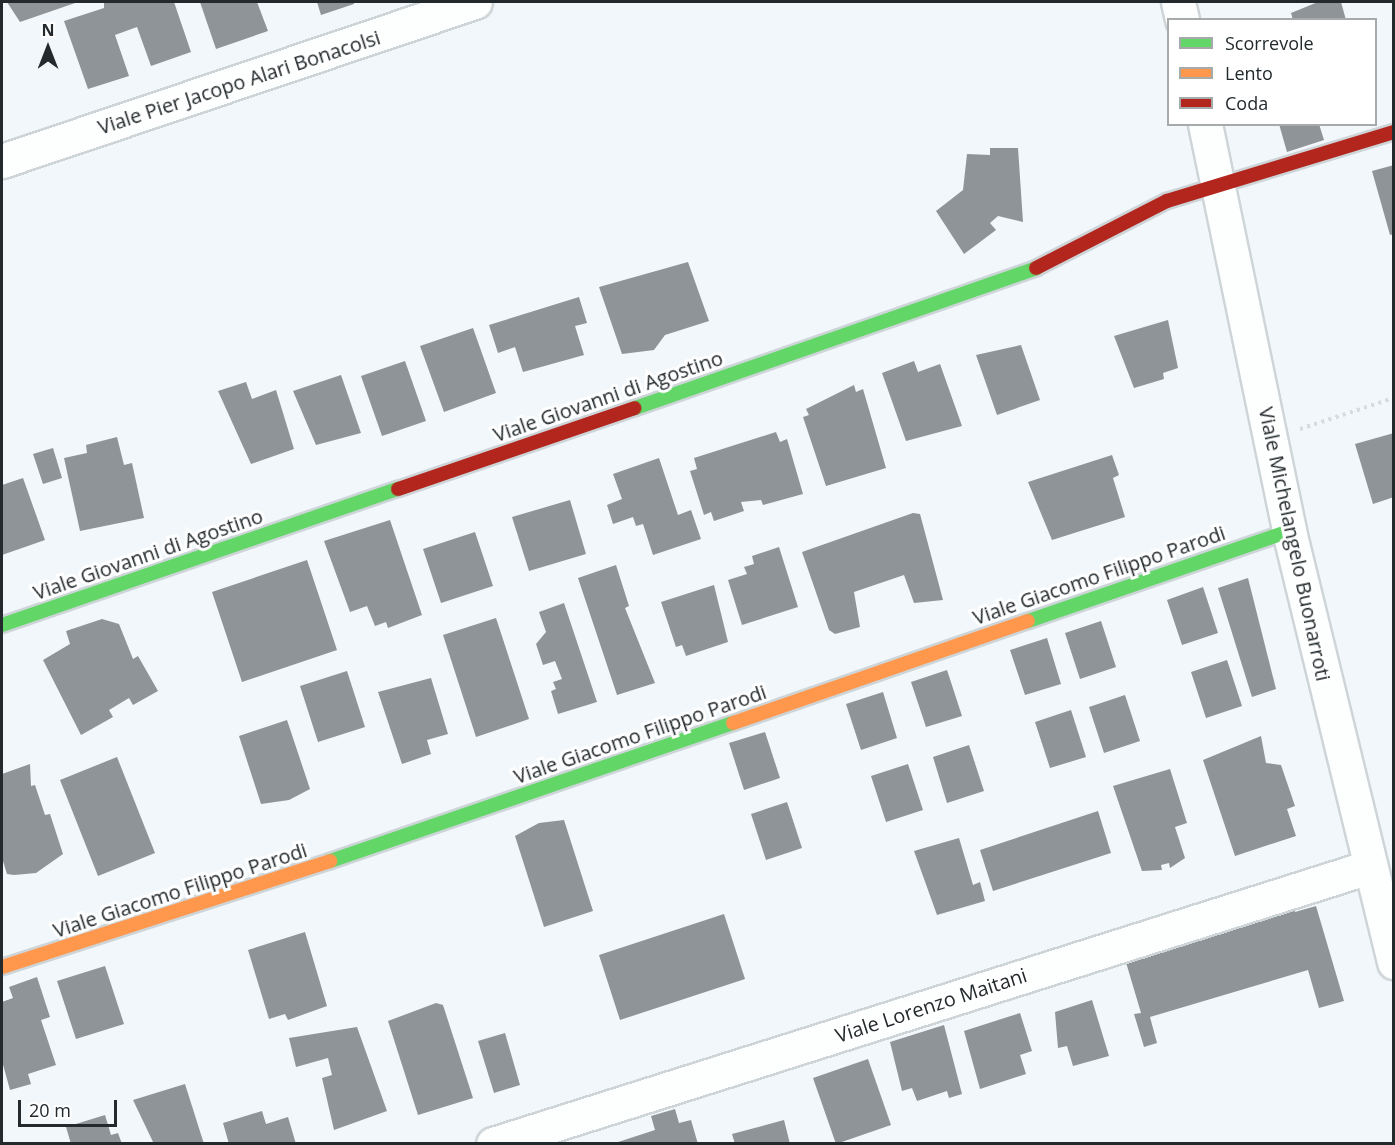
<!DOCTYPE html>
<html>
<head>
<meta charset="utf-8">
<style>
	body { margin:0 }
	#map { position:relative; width:1395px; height:1145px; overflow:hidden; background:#f1f7fa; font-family:"Open Sans",sans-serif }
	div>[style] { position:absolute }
	.building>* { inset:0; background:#8e9497 }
	.path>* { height:4px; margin-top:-2px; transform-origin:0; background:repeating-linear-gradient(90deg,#d8dadb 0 3px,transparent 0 7.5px) }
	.roads { filter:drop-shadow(2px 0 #ced5d8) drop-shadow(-2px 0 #ced5d8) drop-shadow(0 2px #ced5d8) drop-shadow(0 -2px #ced5d8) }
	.street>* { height:33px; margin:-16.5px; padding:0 16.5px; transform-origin:16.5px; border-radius:16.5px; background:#fdfefe }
	.fast>* { height:14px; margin:-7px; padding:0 7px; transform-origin:7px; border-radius:7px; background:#63d668 }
	.slow>* { height:14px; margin:-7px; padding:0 7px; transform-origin:7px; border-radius:7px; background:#ff974d }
	.jam>* { height:14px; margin:-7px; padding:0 7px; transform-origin:7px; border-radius:7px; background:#b3261e }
	span { translate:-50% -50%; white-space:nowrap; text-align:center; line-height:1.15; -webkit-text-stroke:6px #fff; paint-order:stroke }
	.street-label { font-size:20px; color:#232a2d }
	.frame { position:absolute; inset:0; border:3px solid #232a2d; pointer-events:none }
	.legend { position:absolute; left:1167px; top:18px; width:210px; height:108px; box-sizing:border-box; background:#fff; border:2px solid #a7aaab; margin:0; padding:8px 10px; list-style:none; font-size:18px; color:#232a2d }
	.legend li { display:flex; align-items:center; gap:12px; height:30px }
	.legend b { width:30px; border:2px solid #a7aaab }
	.north { position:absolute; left:18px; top:18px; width:60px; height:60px; -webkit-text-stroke:4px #fff; paint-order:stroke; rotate:0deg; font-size:16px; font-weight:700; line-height:24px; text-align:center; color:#232a2d }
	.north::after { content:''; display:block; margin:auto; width:21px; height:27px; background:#232a2d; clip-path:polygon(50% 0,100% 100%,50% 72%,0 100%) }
	.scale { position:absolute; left:18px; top:1100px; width:99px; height:27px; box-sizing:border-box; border:3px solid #232a2d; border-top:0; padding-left:8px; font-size:18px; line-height:21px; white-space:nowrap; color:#232a2d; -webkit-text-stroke:4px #fff; paint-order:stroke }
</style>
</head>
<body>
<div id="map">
	<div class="building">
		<div style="clip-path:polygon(7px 2px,78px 2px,20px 22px)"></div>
		<div style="clip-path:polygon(104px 2px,174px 2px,191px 52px,151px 66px,137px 27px,115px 35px,129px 76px,88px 89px,64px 21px,104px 8px)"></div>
		<div style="clip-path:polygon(200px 2px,257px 2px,268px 31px,216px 49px)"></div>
		<div style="clip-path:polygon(317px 2px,354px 2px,354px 4px,321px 15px)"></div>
		<div style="clip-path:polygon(1318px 2px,1341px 2px,1346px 20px,1293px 20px,1291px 13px)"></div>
		<div style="clip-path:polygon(1279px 124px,1319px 124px,1324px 140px,1287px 152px)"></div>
		<div style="clip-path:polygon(990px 148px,1018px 148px,1023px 222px,998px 216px,990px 223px,996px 230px,964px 254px,936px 211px,963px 190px,967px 154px,990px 155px)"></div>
		<div style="clip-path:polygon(1394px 165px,1394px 234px,1390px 235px,1372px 171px)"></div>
		<div style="clip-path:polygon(688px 262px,709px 321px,665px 335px,654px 350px,622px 354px,599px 287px)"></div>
		<div style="clip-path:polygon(579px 297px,587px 323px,575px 326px,584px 355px,523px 372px,515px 347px,498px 353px,489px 325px)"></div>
		<div style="clip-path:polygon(1168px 320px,1178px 368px,1163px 373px,1164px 379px,1134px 388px,1114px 336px)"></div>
		<div style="clip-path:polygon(473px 328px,496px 393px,444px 412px,420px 346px)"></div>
		<div style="clip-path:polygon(1021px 345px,1040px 400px,997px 415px,976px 355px)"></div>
		<div style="clip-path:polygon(405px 361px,426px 421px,382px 436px,361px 376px)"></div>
		<div style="clip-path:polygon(914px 361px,918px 372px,940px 364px,962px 426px,906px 441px,882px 373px)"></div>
		<div style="clip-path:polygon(341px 375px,361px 433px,316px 445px,293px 391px)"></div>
		<div style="clip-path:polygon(246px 382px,252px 399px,276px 390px,294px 449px,251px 464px,218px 391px)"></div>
		<div style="clip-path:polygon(854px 385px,856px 392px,863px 389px,886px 468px,826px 486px,803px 417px,809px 415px,806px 409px)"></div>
		<div style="clip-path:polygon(776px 432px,780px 442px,787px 439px,803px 494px,763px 505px,761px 500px,741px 502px,744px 511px,714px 521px,711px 512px,704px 515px,690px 471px,697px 469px,694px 458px)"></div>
		<div style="clip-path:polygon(1394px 433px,1394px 497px,1373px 504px,1355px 444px)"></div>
		<div style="clip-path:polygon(117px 437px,124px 465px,132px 463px,144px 518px,80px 531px,64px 458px,87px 453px,86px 445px)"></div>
		<div style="clip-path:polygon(53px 448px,62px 478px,43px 484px,33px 454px)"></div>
		<div style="clip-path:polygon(1112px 455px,1119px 475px,1113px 478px,1125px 517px,1052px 540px,1028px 482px)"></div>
		<div style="clip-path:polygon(659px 458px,678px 515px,691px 510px,701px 539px,653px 555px,643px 524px,636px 526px,633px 517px,613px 524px,607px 505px,622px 499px,613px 474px)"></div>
		<div style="clip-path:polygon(23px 478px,45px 540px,2px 555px,2px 485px)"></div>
		<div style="clip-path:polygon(570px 500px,586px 554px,529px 571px,512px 517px)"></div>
		<div style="clip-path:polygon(913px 513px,920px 514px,943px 600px,914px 603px,904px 575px,854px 592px,860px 627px,835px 634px,829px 630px,802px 552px)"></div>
		<div style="clip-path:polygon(390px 520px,422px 615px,388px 628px,386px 622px,375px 626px,367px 606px,350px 612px,324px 541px)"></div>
		<div style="clip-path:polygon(475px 532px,493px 586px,441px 603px,423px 549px)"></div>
		<div style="clip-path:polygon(779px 547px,798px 607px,742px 625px,728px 580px,747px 574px,744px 567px,754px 564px,752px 556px)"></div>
		<div style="clip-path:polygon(307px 560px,337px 650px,242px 682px,212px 592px)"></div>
		<div style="clip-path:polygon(616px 565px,629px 606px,625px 608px,655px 683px,617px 695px,578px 578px)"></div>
		<div style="clip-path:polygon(1248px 578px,1276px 689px,1252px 697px,1218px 588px)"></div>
		<div style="clip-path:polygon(714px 585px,728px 642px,686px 656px,682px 645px,676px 647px,661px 602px)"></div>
		<div style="clip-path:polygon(1203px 587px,1218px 633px,1182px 645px,1167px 600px)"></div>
		<div style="clip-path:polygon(564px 603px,597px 702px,558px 714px,551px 691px,556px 689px,553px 682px,562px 679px,555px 661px,543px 665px,536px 644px,546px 632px,539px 612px)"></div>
		<div style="clip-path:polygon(496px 618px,529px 719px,476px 737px,443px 635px)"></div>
		<div style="clip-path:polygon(102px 619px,119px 624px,133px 659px,138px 656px,158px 691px,133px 705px,129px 698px,109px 710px,113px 717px,81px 735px,43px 660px,70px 644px,66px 631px)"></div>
		<div style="clip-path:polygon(1101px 621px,1116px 667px,1080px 679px,1065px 633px)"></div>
		<div style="clip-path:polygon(1047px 638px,1061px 684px,1025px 695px,1010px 650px)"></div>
		<div style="clip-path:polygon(1227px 660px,1242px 706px,1206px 718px,1191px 672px)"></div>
		<div style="clip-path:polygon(947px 670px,962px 716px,926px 727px,911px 682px)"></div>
		<div style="clip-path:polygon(347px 671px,365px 727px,318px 742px,300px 686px)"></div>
		<div style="clip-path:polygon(431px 678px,448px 734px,427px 740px,431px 754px,402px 764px,378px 692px)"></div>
		<div style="clip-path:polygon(883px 692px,897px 738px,861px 750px,846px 704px)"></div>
		<div style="clip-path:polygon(1125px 695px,1140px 741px,1104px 753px,1089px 707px)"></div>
		<div style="clip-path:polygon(1071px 710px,1086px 757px,1050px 768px,1035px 722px)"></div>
		<div style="clip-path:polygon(287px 720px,310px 789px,289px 800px,261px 804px,239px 736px)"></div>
		<div style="clip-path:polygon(765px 732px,780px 778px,744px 790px,729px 743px)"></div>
		<div style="clip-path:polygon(1261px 736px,1266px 763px,1281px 765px,1295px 806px,1287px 809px,1296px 836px,1235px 856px,1203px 760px)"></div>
		<div style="clip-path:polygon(969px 745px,984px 791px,947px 803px,933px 757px)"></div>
		<div style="clip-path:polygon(117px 757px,155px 853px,98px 876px,60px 780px)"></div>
		<div style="clip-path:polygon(30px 764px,31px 786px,35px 785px,45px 815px,50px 814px,63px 854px,36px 873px,14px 875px,7px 874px,2px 858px,2px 774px)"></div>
		<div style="clip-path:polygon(908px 764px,923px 810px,886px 822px,871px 776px)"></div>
		<div style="clip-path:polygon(1170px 769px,1187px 823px,1175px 827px,1185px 858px,1170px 868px,1169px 863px,1161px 865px,1162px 870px,1142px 871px,1113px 786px)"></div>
		<div style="clip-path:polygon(787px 802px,802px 848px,766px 860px,751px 814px)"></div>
		<div style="clip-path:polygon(1098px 811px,1111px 853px,993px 891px,980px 850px)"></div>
		<div style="clip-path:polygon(564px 820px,593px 911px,544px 927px,515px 836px,539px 823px)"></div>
		<div style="clip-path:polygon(959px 838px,973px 885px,980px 882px,985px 901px,937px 915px,914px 851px)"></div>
		<div style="clip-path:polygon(1316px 906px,1344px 1001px,1319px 1008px,1308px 970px,1150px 1017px,1157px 1043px,1144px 1047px,1134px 1014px,1141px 1013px,1125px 959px,1293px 907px,1295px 912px)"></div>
		<div style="clip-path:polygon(724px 914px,745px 979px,620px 1020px,599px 955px)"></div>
		<div style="clip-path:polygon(305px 932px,327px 1006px,288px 1020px,285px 1014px,269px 1019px,248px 950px)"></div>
		<div style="clip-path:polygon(105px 966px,124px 1024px,76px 1039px,57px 981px)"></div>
		<div style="clip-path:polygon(37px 977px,50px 1017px,41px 1020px,56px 1065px,28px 1074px,31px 1084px,10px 1090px,2px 1061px,2px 1002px,13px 998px,9px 987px)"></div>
		<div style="clip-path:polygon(1092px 1000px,1109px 1056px,1073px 1066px,1067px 1046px,1058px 1048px,1055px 1012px)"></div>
		<div style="clip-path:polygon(436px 1003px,443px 1005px,473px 1098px,418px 1115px,388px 1021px)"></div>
		<div style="clip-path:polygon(1020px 1013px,1032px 1051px,1020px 1055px,1026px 1074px,980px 1089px,964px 1031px)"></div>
		<div style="clip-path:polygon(944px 1025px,962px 1094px,949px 1098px,947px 1091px,917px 1101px,912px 1088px,902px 1091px,890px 1042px)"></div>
		<div style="clip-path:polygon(357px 1027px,387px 1111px,334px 1130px,322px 1078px,332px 1075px,328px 1058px,296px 1067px,289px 1038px)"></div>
		<div style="clip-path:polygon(505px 1033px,520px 1085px,494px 1093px,478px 1041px)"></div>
		<div style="clip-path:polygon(868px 1059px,891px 1125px,836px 1144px,813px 1078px)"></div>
		<div style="clip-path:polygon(185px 1084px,204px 1144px,154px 1144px,133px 1100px)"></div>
		<div style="clip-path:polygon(675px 1109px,679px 1123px,691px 1120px,698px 1144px,612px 1144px,655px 1130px,651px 1116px)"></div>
		<div style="clip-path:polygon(262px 1111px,266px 1124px,288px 1117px,296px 1144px,229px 1144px,223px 1123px)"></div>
		<div style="clip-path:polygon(105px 1115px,111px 1135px,118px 1133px,122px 1144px,71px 1144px,66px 1127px)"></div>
		<div style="clip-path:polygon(784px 1120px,790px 1144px,735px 1144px,732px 1134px)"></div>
	</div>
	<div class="path">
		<div style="left:1300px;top:429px;width:99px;rotate:-18.3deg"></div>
	</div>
	<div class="roads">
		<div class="street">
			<div style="left:1178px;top:2px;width:18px;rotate:77deg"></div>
			<div style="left:1205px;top:124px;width:416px;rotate:78.3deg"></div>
			<div style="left:1289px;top:531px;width:444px;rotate:76.3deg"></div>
			<div style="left:2px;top:161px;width:499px;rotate:-18.6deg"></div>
			<div style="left:493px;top:1144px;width:919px;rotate:-17.55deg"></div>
		</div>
		<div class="fast">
			<div style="left:635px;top:408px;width:425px;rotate:-19.2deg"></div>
			<div style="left:1028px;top:621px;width:276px;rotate:-19deg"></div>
			<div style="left:2px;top:625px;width:419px;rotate:-19deg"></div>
			<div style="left:330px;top:861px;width:426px;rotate:-18.9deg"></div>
		</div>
		<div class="slow">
			<div style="left:733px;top:723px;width:312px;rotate:-19.1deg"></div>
			<div style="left:2px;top:967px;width:345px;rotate:-17.9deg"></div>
		</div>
		<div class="jam">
			<div style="left:1036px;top:268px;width:147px;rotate:-27.1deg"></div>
			<div style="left:1167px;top:201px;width:237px;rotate:-16.9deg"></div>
			<div style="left:398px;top:489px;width:250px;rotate:-18.9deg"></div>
		</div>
	</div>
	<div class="street-label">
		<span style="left:239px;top:82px;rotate:-18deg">Viale Pier Jacopo Alari Bonacolsi</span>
		<span style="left:608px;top:396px;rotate:-19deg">Viale Giovanni di Agostino</span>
		<span style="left:1295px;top:544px;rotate:78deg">Viale Michelangelo Buonarroti</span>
		<span style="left:148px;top:554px;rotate:-19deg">Viale Giovanni di Agostino</span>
		<span style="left:1099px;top:575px;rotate:-19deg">Viale Giacomo Filippo Parodi</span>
		<span style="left:640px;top:734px;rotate:-19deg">Viale Giacomo Filippo Parodi</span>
		<span style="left:180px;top:890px;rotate:-18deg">Viale Giacomo Filippo Parodi</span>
		<span style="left:931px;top:1005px;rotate:-18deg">Viale Lorenzo Maitani</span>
	</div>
	<div class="frame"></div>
	<ul class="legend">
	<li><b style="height:8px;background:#63d668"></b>Scorrevole</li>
	<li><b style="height:8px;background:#ff974d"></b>Lento</li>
	<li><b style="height:8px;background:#b3261e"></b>Coda</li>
	</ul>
	<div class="north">N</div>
	<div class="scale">20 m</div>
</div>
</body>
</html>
